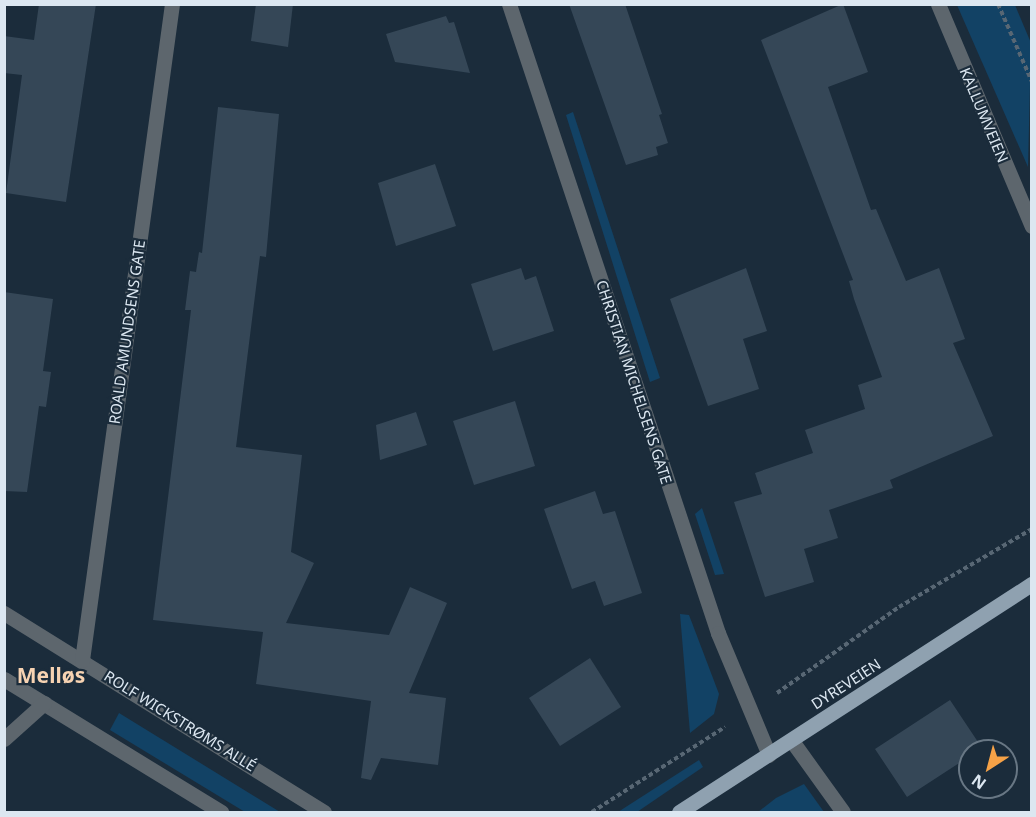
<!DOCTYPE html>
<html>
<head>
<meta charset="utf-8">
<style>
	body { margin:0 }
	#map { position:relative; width:1036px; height:817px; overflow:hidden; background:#1b2c3b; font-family:"Noto Sans",sans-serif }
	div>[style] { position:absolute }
	.green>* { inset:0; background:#124265 }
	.building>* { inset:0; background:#354757 }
	.path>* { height:4px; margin-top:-2px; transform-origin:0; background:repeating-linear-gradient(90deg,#586774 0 4.5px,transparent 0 7.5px) }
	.minor>* { height:15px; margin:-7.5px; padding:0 7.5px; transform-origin:7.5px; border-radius:7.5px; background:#5d666d }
	.major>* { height:15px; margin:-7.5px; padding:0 7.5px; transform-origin:7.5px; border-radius:7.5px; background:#8fa1b0 }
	span { translate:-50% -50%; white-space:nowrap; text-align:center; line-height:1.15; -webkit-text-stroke:4.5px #1b2c3b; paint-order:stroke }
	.street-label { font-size:15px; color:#dce7f1 }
	.district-label { font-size:21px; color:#f7d3b2; font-weight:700 }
	.frame { position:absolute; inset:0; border:6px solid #dce7f1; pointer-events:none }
	.north { position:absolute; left:958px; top:739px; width:60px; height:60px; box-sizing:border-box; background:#1b2c3b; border:2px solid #687784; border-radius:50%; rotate:216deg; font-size:16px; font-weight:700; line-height:24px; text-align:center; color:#dce7f1 }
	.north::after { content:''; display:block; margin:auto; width:21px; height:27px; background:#f6a247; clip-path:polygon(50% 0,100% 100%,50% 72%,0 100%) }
</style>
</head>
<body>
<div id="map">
	<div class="green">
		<div style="clip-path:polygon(957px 5px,1015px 5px,1031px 43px,1028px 167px)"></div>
		<div style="clip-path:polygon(573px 112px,660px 378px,650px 382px,566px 115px)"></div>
		<div style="clip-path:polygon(702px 508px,724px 574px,715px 575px,695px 514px)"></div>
		<div style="clip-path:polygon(680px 614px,689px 615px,719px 694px,714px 714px,690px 733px)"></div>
		<div style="clip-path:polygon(119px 713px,280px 812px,245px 812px,110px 730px)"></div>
		<div style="clip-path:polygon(699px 760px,703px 767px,637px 812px,618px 812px)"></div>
		<div style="clip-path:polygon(804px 784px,824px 812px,758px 812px,776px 798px)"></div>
	</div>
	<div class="building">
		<div style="clip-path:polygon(39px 4px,96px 4px,66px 202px,6px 193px,22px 75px,4px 73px,4px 36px,34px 40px)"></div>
		<div style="clip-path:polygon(256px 4px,293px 4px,288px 47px,251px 41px)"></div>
		<div style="clip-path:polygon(569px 4px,625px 4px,662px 114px,659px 115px,668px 143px,656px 147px,658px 155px,626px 165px)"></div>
		<div style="clip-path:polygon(843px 4px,868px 72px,828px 87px,871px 210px,876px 209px,906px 281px,939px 268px,965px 339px,953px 343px,993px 436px,890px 480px,893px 488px,829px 510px,838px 538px,804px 549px,814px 582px,765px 597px,734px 502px,762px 494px,755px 473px,813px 453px,805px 430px,865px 409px,858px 385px,882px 377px,854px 299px,849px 281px,853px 280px,761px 40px)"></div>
		<div style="clip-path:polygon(446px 16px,449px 23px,454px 22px,470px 73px,395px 62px,386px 34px)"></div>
		<div style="clip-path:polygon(218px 107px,279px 114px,266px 257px,260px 256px,236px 447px,302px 455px,291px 552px,314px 563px,286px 623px,389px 635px,410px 587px,447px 603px,409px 693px,446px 698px,438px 765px,381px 758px,371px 780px,361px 778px,371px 701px,256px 684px,263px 632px,153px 620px,191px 310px,185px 310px,190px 271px,196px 272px,199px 252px,202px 253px)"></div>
		<div style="clip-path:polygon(435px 164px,456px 226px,396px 246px,378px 183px)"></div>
		<div style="clip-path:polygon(521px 268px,525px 280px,536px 276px,554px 331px,493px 351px,471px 284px)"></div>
		<div style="clip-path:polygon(746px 268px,767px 331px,743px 339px,759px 389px,708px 406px,670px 299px)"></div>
		<div style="clip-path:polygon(4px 292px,53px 299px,43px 371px,51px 372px,46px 407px,39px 406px,27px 492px,4px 491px)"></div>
		<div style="clip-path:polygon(515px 401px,535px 466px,474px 485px,453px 421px)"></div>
		<div style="clip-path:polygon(416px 412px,427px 445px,380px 460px,376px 425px)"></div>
		<div style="clip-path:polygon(595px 491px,603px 514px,615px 511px,642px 593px,604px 606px,595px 581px,572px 589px,544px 509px)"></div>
		<div style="clip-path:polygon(590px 658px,621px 707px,560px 746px,529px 698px)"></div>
		<div style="clip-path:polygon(950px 700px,982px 748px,970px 751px,970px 756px,907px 797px,875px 749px)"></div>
	</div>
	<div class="path">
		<div style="left:998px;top:4px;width:85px;rotate:66.4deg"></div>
		<div style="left:777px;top:693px;width:149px;rotate:-35.2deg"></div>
		<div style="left:899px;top:607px;width:154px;rotate:-30.4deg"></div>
		<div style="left:592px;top:812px;width:158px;rotate:-32.6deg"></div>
	</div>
	<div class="minor">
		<div style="left:509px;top:4px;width:663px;rotate:71.62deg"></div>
		<div style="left:718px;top:633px;width:132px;rotate:67.3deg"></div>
		<div style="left:938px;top:4px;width:241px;rotate:67.1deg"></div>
		<div style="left:4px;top:613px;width:377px;rotate:31.9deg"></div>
		<div style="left:82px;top:660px;width:662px;rotate:-82.19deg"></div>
		<div style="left:4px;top:679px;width:255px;rotate:31.5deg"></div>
		<div style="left:4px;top:739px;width:54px;rotate:-42deg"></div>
		<div style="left:792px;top:741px;width:87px;rotate:54.3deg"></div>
	</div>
	<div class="major">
		<div style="left:679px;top:812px;width:420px;rotate:-32.9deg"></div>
	</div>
	<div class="street-label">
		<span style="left:984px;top:115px;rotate:67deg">KALLUMVEIEN</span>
		<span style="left:127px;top:332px;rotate:-82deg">ROALD AMUNDSENS GATE</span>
		<span style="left:634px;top:382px;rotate:72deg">CHRISTIAN MICHELSENS GATE</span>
		<span style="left:846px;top:684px;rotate:-33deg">DYREVEIEN</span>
		<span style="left:180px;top:721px;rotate:32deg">ROLF WICKSTRØMS ALLÉ</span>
	</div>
	<div class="district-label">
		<span style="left:51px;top:675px">Melløs</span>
	</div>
	<div class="frame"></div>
	<div class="north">N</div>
</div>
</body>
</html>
